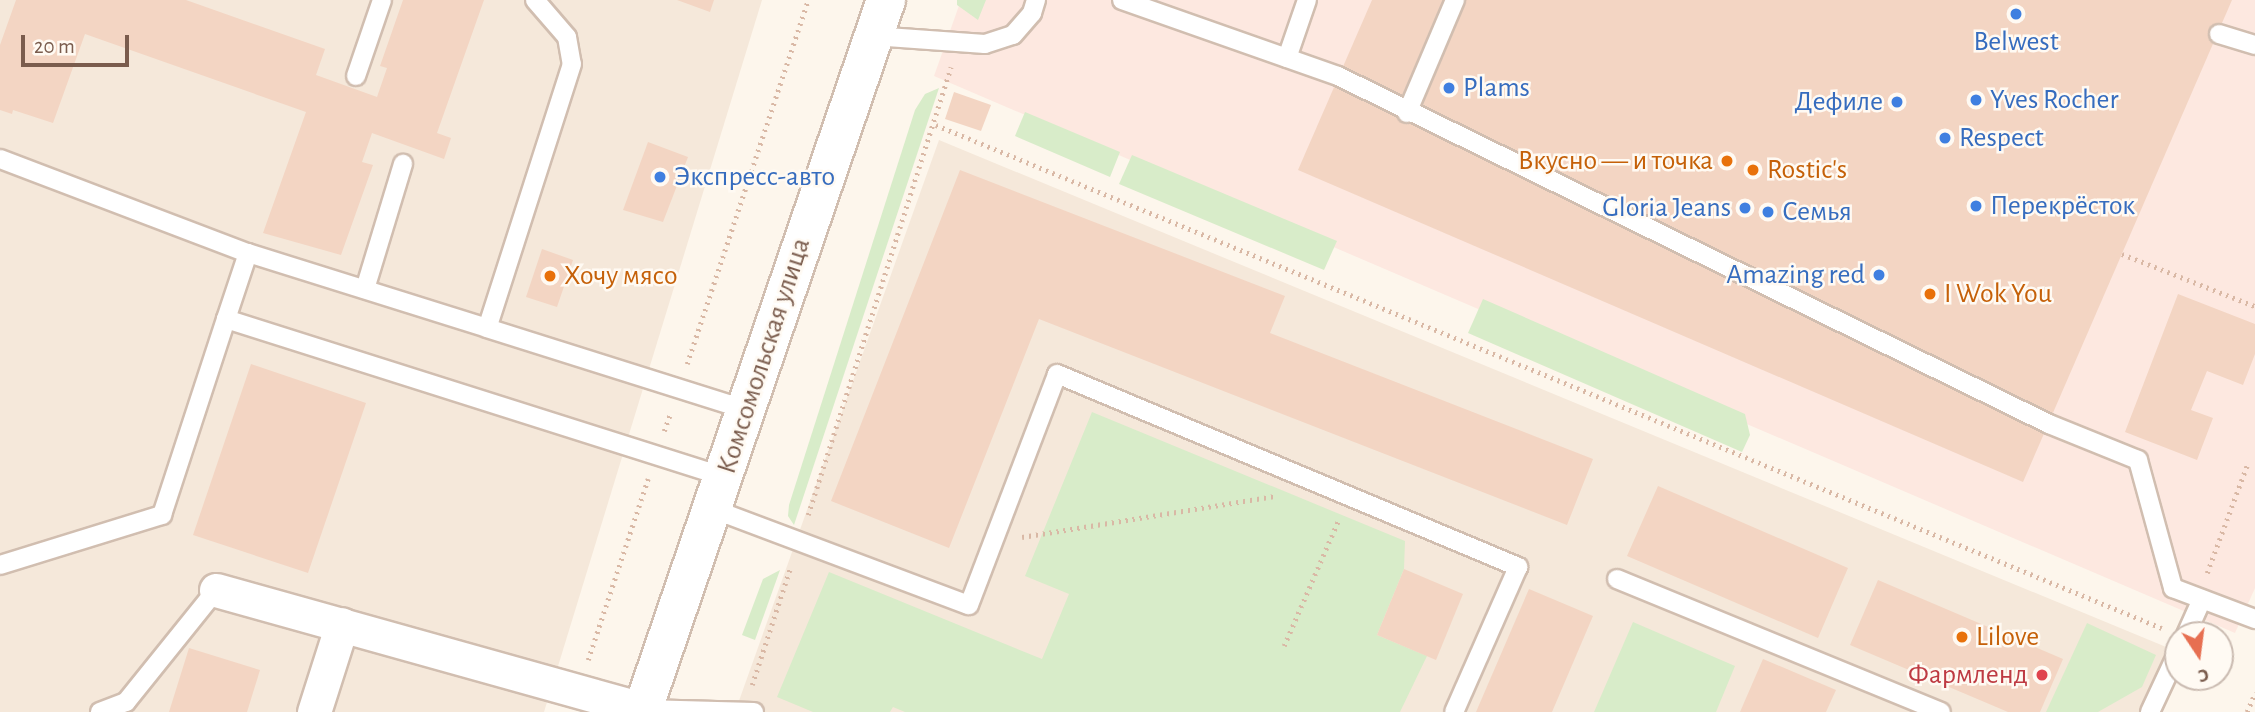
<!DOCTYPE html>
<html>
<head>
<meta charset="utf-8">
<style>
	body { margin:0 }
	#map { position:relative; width:2255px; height:712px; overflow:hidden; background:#fdf6ec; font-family:"Alegreya Sans",sans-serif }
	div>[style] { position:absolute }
	.residential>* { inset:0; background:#f5e8da }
	.commercial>* { inset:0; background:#fde8e0 }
	.green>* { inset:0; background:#d8ecc9 }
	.building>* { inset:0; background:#f3d5c3 }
	.path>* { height:4.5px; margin-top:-2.25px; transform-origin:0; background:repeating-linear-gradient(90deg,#d9b8a5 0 2px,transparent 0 7px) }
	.roads { filter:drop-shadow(2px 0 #d1beb0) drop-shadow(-2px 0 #d1beb0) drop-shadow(0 2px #d1beb0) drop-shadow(0 -2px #d1beb0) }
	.lane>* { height:18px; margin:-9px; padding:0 9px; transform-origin:9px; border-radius:9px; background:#fff }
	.street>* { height:33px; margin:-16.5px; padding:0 16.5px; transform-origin:16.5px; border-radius:16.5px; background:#fff }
	.secondary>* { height:38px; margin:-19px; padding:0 19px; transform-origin:19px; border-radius:19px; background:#fff }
	.dots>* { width:19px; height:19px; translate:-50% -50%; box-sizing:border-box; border:4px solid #fffaf3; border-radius:50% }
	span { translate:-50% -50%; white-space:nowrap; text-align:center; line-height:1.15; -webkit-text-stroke:5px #fffaf3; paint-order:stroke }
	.shop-label { font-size:28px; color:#366cbe }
	.left { translate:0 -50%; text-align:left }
	.right { translate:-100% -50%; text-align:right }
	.food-label { font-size:28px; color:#c56008 }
	.street-label { font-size:28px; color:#7a5c4d }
	.health-label { font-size:28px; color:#be3a42 }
	.north { position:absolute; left:2164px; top:621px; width:70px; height:70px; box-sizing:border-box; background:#fffaf3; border:2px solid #cabbb1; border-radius:50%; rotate:167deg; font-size:19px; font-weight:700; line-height:28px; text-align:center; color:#7a5c4d }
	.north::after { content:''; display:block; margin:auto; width:24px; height:32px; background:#e76f51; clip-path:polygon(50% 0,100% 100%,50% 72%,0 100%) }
	.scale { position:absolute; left:21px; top:35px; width:108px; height:32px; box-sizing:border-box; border:4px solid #7a5c4d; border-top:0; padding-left:9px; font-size:21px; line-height:24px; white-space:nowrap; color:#7a5c4d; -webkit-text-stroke:5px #fffaf3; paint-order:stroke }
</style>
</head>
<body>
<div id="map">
	<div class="residential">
		<div style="clip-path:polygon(0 0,762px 0,544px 712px,0 712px)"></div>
		<div style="clip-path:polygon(939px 140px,2171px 649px,2144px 712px,735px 712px)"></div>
	</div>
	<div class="commercial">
		<div style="clip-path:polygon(961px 0,2255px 0,2255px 588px,2235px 633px,934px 76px)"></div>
	</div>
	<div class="green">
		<div style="clip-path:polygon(957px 0,986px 0,978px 20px,957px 5px)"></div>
		<div style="clip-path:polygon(939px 88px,794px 525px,788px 516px,789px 505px,915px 110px,925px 94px)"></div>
		<div style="clip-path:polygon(1025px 112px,1120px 152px,1110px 177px,1015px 136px)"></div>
		<div style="clip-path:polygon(1132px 155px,1337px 241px,1324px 270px,1119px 184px)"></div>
		<div style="clip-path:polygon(1483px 299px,1745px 414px,1750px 435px,1742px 452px,1468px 333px)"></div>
		<div style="clip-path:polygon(1092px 412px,1405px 541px,1404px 569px,1377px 635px,1427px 656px,1400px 712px,905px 712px,893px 707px,890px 712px,813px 712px,777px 697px,829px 572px,1042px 659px,1069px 594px,1025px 576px)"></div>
		<div style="clip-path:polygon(780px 570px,755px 640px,742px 635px,763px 579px)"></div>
		<div style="clip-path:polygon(1633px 622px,1735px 666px,1716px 712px,1594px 712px)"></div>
		<div style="clip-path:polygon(2087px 623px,2156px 655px,2142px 687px,2098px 712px,2046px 712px)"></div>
	</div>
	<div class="building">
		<div style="clip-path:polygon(16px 0,186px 0,325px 49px,316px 75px,377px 97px,387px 68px,380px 66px,403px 0,484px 0,437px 133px,451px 138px,444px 159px,372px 133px,362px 162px,373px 165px,341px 255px,263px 233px,306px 112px,85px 34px,53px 123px,13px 110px,12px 114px,0 110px,0 45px)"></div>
		<div style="clip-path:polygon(677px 0,714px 0,710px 12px)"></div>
		<div style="clip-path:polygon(1372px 0,2232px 0,2023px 482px,1298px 170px)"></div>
		<div style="clip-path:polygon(954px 92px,991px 105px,981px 131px,945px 119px)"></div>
		<div style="clip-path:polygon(648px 142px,688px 157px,663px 222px,623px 210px)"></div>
		<div style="clip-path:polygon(960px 170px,1285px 296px,1270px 333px,1593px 459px,1567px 525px,1039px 319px,949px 548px,831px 501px)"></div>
		<div style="clip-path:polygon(542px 249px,573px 260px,557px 307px,526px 297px)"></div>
		<div style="clip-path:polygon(2178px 294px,2255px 324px,2255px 354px,2243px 385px,2207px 371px,2191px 410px,2213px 418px,2197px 460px,2125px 432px)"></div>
		<div style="clip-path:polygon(251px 364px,366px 403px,308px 573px,193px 535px)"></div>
		<div style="clip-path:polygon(1658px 486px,1848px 568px,1818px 638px,1627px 556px)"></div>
		<div style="clip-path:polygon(1404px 569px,1463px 594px,1436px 660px,1377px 635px)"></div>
		<div style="clip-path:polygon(1878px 580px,2063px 659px,2040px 712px,2008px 712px,1850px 645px)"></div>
		<div style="clip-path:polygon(1529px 589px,1593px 616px,1552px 712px,1476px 712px)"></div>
		<div style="clip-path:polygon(189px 648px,260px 670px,247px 712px,169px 712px)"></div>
		<div style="clip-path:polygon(1763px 659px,1836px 690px,1826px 712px,1740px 712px)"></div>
	</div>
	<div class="path">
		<div style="left:936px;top:125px;width:1325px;rotate:22.31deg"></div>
		<div style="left:2122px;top:254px;width:143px;rotate:21.4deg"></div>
		<div style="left:687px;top:364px;width:384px;rotate:-71.6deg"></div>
		<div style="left:664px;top:431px;width:20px;rotate:-70deg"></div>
		<div style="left:808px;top:515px;width:470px;rotate:-72.3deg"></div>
		<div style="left:1022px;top:537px;width:257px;rotate:-9.2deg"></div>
		<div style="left:2207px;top:573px;width:117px;rotate:-69.6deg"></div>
		<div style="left:1284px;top:646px;width:136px;rotate:-66.6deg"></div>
		<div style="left:588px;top:660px;width:191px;rotate:-71.7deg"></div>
		<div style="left:752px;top:685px;width:125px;rotate:-71.9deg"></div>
		<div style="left:2247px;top:712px;width:21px;rotate:-67deg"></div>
	</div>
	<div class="roads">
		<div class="lane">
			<div style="left:535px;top:0;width:49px;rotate:49.1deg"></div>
			<div style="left:567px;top:37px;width:27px;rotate:80deg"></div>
			<div style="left:572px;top:64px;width:277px;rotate:107.8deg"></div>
			<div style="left:487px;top:328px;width:269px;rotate:17.5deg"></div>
			<div style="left:1122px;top:0;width:229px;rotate:19.4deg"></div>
			<div style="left:1338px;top:76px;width:792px;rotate:26.08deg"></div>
			<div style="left:2049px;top:424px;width:96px;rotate:22deg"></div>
			<div style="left:2138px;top:460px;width:133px;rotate:74.7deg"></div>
			<div style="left:2173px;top:588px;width:88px;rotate:20.7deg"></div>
			<div style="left:2219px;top:34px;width:38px;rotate:17deg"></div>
			<div style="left:873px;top:36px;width:112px;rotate:4.1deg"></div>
			<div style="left:985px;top:44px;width:29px;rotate:-18deg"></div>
			<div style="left:1013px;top:35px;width:29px;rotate:-49deg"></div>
			<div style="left:1032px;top:13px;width:14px;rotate:-73deg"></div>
			<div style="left:1287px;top:58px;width:61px;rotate:-71deg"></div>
			<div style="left:356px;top:76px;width:80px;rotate:-71.1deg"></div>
			<div style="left:1407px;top:113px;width:123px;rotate:-67deg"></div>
			<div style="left:0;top:159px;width:265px;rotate:20.8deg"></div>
			<div style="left:248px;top:253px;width:250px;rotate:17.4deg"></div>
			<div style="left:248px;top:253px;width:70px;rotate:108.4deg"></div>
			<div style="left:226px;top:319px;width:523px;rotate:17.57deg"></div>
			<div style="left:365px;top:289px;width:131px;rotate:-73.1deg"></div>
			<div style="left:713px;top:509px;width:273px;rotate:20.6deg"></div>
			<div style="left:969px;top:605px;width:247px;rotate:-69.1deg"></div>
			<div style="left:1057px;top:374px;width:500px;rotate:22.7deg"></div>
			<div style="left:1518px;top:567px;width:158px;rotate:113.8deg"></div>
			<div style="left:0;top:565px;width:170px;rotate:-17.2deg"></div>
			<div style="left:162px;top:515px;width:206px;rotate:-71.9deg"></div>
			<div style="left:1617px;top:579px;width:350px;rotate:22.3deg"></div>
			<div style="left:2186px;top:635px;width:39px;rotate:-66deg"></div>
			<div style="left:643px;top:709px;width:111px;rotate:1.5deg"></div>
			<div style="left:100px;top:712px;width:28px;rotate:-21deg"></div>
			<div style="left:126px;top:702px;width:144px;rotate:-51.2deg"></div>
			<div style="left:2150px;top:712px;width:66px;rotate:-65deg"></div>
		</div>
		<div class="street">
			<div style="left:216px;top:590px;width:443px;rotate:15.6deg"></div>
			<div style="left:314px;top:712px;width:92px;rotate:-72.3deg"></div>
		</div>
		<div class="secondary">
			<div style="left:642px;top:712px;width:753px;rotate:-71.08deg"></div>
		</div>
	</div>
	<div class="dots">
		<div style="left:2016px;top:14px;background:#3f7fe0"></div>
		<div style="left:1449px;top:88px;background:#3f7fe0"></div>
		<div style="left:1976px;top:100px;background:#3f7fe0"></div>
		<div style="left:1897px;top:102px;background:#3f7fe0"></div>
		<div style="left:1945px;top:138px;background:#3f7fe0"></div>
		<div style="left:1727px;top:161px;background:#e8710a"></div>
		<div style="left:1753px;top:170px;background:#e8710a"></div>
		<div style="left:660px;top:177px;background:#3f7fe0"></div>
		<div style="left:1976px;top:206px;background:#3f7fe0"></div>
		<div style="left:1745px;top:208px;background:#3f7fe0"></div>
		<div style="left:1768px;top:212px;background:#3f7fe0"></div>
		<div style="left:1879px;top:275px;background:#3f7fe0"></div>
		<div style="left:550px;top:276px;background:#e8710a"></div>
		<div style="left:1930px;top:294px;background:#e8710a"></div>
		<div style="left:1962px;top:637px;background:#e8710a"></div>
		<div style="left:2042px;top:675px;background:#e0444e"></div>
	</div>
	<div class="shop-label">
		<span style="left:2016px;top:42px">Belwest</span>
		<span class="left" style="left:1463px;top:88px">Plams</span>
		<span class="left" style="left:1990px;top:100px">Yves Rocher</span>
		<span class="right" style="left:1883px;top:102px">Дефиле</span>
		<span class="left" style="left:1959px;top:138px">Respect</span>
		<span class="left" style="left:674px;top:177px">Экспресс-авто</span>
		<span class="left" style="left:1990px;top:206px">Перекрёсток</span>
		<span class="right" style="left:1731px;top:208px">Gloria Jeans</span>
		<span class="left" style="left:1782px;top:212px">Семья</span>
		<span class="right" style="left:1865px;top:275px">Amazing red</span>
	</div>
	<div class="food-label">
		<span class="right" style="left:1713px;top:161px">Вкусно — и точка</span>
		<span class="left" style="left:1767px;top:170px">Rostic's</span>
		<span class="left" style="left:564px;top:276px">Хочу мясо</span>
		<span class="left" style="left:1944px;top:294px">I Wok You</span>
		<span class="left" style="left:1976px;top:637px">Lilove</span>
	</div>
	<div class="street-label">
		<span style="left:764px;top:356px;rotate:-72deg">Комсомольская улица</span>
	</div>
	<div class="health-label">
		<span class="right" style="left:2028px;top:675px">Фармленд</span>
	</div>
	<div class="north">С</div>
	<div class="scale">20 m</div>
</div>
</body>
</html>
